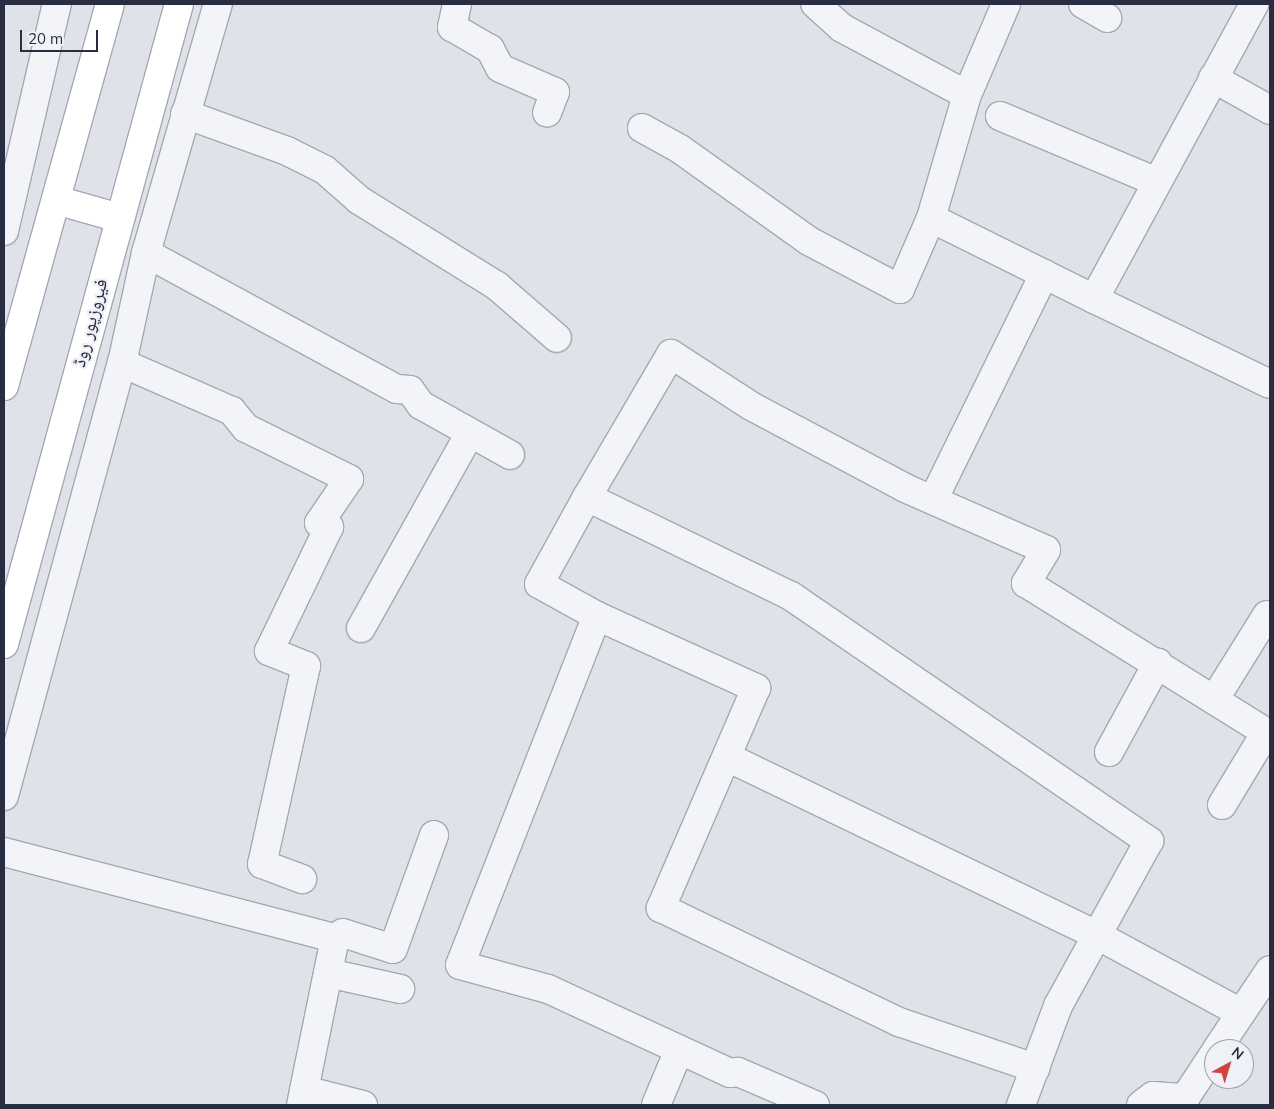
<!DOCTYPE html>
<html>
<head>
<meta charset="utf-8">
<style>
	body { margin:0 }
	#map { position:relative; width:1274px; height:1109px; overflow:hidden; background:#e0e2e9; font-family:Mulish,"Noto Naskh Arabic",sans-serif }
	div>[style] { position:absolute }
	.roads { filter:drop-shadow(1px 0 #a5a8b3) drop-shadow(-1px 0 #a5a8b3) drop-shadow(0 1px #a5a8b3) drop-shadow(0 -1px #a5a8b3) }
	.minor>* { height:28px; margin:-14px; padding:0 14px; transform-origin:14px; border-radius:14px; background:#f3f4f7 }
	.trunk>* { height:28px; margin:-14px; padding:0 14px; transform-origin:14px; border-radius:14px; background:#fff }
	span { translate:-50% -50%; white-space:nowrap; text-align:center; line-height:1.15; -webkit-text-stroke:4.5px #eff1f6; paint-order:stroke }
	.street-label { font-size:19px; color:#282d41 }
	.frame { position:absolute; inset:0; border:5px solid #282d41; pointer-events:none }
	.north { position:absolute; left:1204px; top:1039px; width:50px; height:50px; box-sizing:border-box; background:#eff1f6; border:1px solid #9fa3ae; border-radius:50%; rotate:39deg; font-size:14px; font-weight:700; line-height:20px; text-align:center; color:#282d41 }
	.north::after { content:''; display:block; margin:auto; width:18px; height:22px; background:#cf4544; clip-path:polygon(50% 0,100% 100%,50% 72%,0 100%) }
	.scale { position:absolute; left:20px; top:30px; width:78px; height:22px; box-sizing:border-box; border:2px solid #282d41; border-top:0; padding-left:6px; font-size:15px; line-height:18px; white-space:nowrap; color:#282d41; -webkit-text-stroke:4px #eff1f6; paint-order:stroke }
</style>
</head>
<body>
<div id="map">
	<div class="roads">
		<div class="minor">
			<div style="left:457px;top:4px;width:24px;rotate:102deg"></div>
			<div style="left:452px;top:27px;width:44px;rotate:30.1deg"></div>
			<div style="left:490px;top:49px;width:21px;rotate:62deg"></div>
			<div style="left:500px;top:68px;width:60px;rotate:23.6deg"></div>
			<div style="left:555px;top:92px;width:22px;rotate:111deg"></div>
			<div style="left:1083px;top:4px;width:28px;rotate:30deg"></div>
			<div style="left:1213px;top:78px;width:65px;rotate:29.3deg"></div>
			<div style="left:967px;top:95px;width:99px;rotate:-66.8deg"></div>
			<div style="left:185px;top:114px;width:109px;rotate:19.9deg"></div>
			<div style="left:287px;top:151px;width:42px;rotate:26.6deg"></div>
			<div style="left:325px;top:170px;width:45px;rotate:41.4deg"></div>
			<div style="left:359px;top:200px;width:163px;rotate:31.9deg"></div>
			<div style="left:497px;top:286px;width:79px;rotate:40.9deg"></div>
			<div style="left:1000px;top:116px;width:170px;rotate:22.8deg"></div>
			<div style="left:642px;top:128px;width:43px;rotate:28.9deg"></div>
			<div style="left:680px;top:149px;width:158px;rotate:35.5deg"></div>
			<div style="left:809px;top:241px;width:103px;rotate:27.8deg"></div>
			<div style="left:900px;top:289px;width:77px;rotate:-66.4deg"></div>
			<div style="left:931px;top:218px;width:128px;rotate:-73.7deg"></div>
			<div style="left:967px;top:95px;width:142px;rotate:-151.8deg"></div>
			<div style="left:842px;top:28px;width:36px;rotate:-138deg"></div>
			<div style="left:931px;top:218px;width:182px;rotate:26.4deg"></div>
			<div style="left:1094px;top:299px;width:336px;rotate:-61.5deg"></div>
			<div style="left:4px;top:231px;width:233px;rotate:-76.9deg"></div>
			<div style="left:146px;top:253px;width:285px;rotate:28.5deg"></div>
			<div style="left:397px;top:389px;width:13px;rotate:4deg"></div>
			<div style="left:410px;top:390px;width:19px;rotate:54deg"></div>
			<div style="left:421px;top:405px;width:102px;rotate:29.3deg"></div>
			<div style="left:1094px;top:299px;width:195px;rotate:25.8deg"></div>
			<div style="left:122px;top:363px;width:120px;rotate:23.6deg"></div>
			<div style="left:232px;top:411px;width:22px;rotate:51deg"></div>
			<div style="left:246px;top:428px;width:115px;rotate:26.3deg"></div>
			<div style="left:349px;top:479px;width:53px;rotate:124.3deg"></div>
			<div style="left:319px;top:523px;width:11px;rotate:22deg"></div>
			<div style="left:329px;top:527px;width:138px;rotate:115.8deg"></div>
			<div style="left:269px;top:651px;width:40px;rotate:22deg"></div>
			<div style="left:306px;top:666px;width:203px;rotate:102.5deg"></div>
			<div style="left:262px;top:864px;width:43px;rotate:20.6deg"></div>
			<div style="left:587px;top:497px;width:166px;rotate:-59.6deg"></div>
			<div style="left:671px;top:354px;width:95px;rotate:33deg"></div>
			<div style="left:751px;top:406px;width:174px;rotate:28deg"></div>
			<div style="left:905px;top:488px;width:154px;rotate:23.7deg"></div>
			<div style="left:1046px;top:550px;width:39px;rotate:121deg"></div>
			<div style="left:1026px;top:583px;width:287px;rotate:31.9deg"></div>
			<div style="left:933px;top:500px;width:252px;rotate:-63.8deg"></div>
			<div style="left:597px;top:616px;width:175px;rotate:24.4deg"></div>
			<div style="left:756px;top:688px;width:240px;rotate:113.4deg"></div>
			<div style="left:661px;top:908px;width:264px;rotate:25.6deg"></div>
			<div style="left:899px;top:1022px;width:144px;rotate:18.7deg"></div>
			<div style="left:361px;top:628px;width:223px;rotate:-60.8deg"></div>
			<div style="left:1214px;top:700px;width:100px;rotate:-58.1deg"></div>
			<div style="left:1109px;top:752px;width:102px;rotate:-61.4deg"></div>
			<div style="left:729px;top:758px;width:404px;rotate:25.7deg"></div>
			<div style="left:1093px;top:933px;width:168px;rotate:28.4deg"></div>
			<div style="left:4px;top:796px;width:449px;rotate:-74.8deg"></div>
			<div style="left:122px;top:363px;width:113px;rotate:-77.7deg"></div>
			<div style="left:146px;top:253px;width:259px;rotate:-73.9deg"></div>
			<div style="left:1222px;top:805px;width:85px;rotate:-58.9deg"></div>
			<div style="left:4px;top:852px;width:342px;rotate:14.6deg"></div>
			<div style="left:335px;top:938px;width:170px;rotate:101.5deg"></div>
			<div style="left:335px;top:938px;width:9px;rotate:-32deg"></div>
			<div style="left:343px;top:933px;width:52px;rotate:17.7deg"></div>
			<div style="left:393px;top:949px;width:121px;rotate:-70.2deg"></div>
			<div style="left:328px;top:973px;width:74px;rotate:12.5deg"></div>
			<div style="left:1217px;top:1049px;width:95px;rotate:-56.1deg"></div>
			<div style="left:304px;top:1090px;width:61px;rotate:14.3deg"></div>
			<div style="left:656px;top:1105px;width:60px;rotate:-67.3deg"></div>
			<div style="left:815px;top:1105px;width:84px;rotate:-156.8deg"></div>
			<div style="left:738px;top:1072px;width:8px;rotate:173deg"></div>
			<div style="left:730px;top:1073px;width:200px;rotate:-155.2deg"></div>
			<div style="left:548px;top:989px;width:91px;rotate:-164.7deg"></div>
			<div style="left:460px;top:965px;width:375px;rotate:-68.6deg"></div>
			<div style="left:597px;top:616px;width:66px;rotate:-151.1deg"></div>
			<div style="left:539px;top:584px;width:99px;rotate:-61.1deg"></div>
			<div style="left:587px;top:497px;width:227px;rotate:25.9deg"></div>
			<div style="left:791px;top:596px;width:434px;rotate:34.4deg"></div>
			<div style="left:1149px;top:841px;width:188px;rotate:118.9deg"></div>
			<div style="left:1058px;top:1006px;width:106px;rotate:110.5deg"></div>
			<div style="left:1141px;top:1105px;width:15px;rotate:-37deg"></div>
			<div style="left:1153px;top:1096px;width:32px;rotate:4deg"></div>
			<div style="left:1185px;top:1098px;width:53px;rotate:-56.6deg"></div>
		</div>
		<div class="trunk">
			<div style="left:56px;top:200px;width:66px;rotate:15.9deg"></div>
			<div style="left:4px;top:386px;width:396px;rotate:-74.5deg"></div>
			<div style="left:4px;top:644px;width:663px;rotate:-74.71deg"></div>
		</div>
	</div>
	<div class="street-label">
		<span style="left:90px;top:323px;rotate:-75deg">فیروزپور روڈ</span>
	</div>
	<div class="frame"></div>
	<div class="north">N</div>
	<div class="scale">20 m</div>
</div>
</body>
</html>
